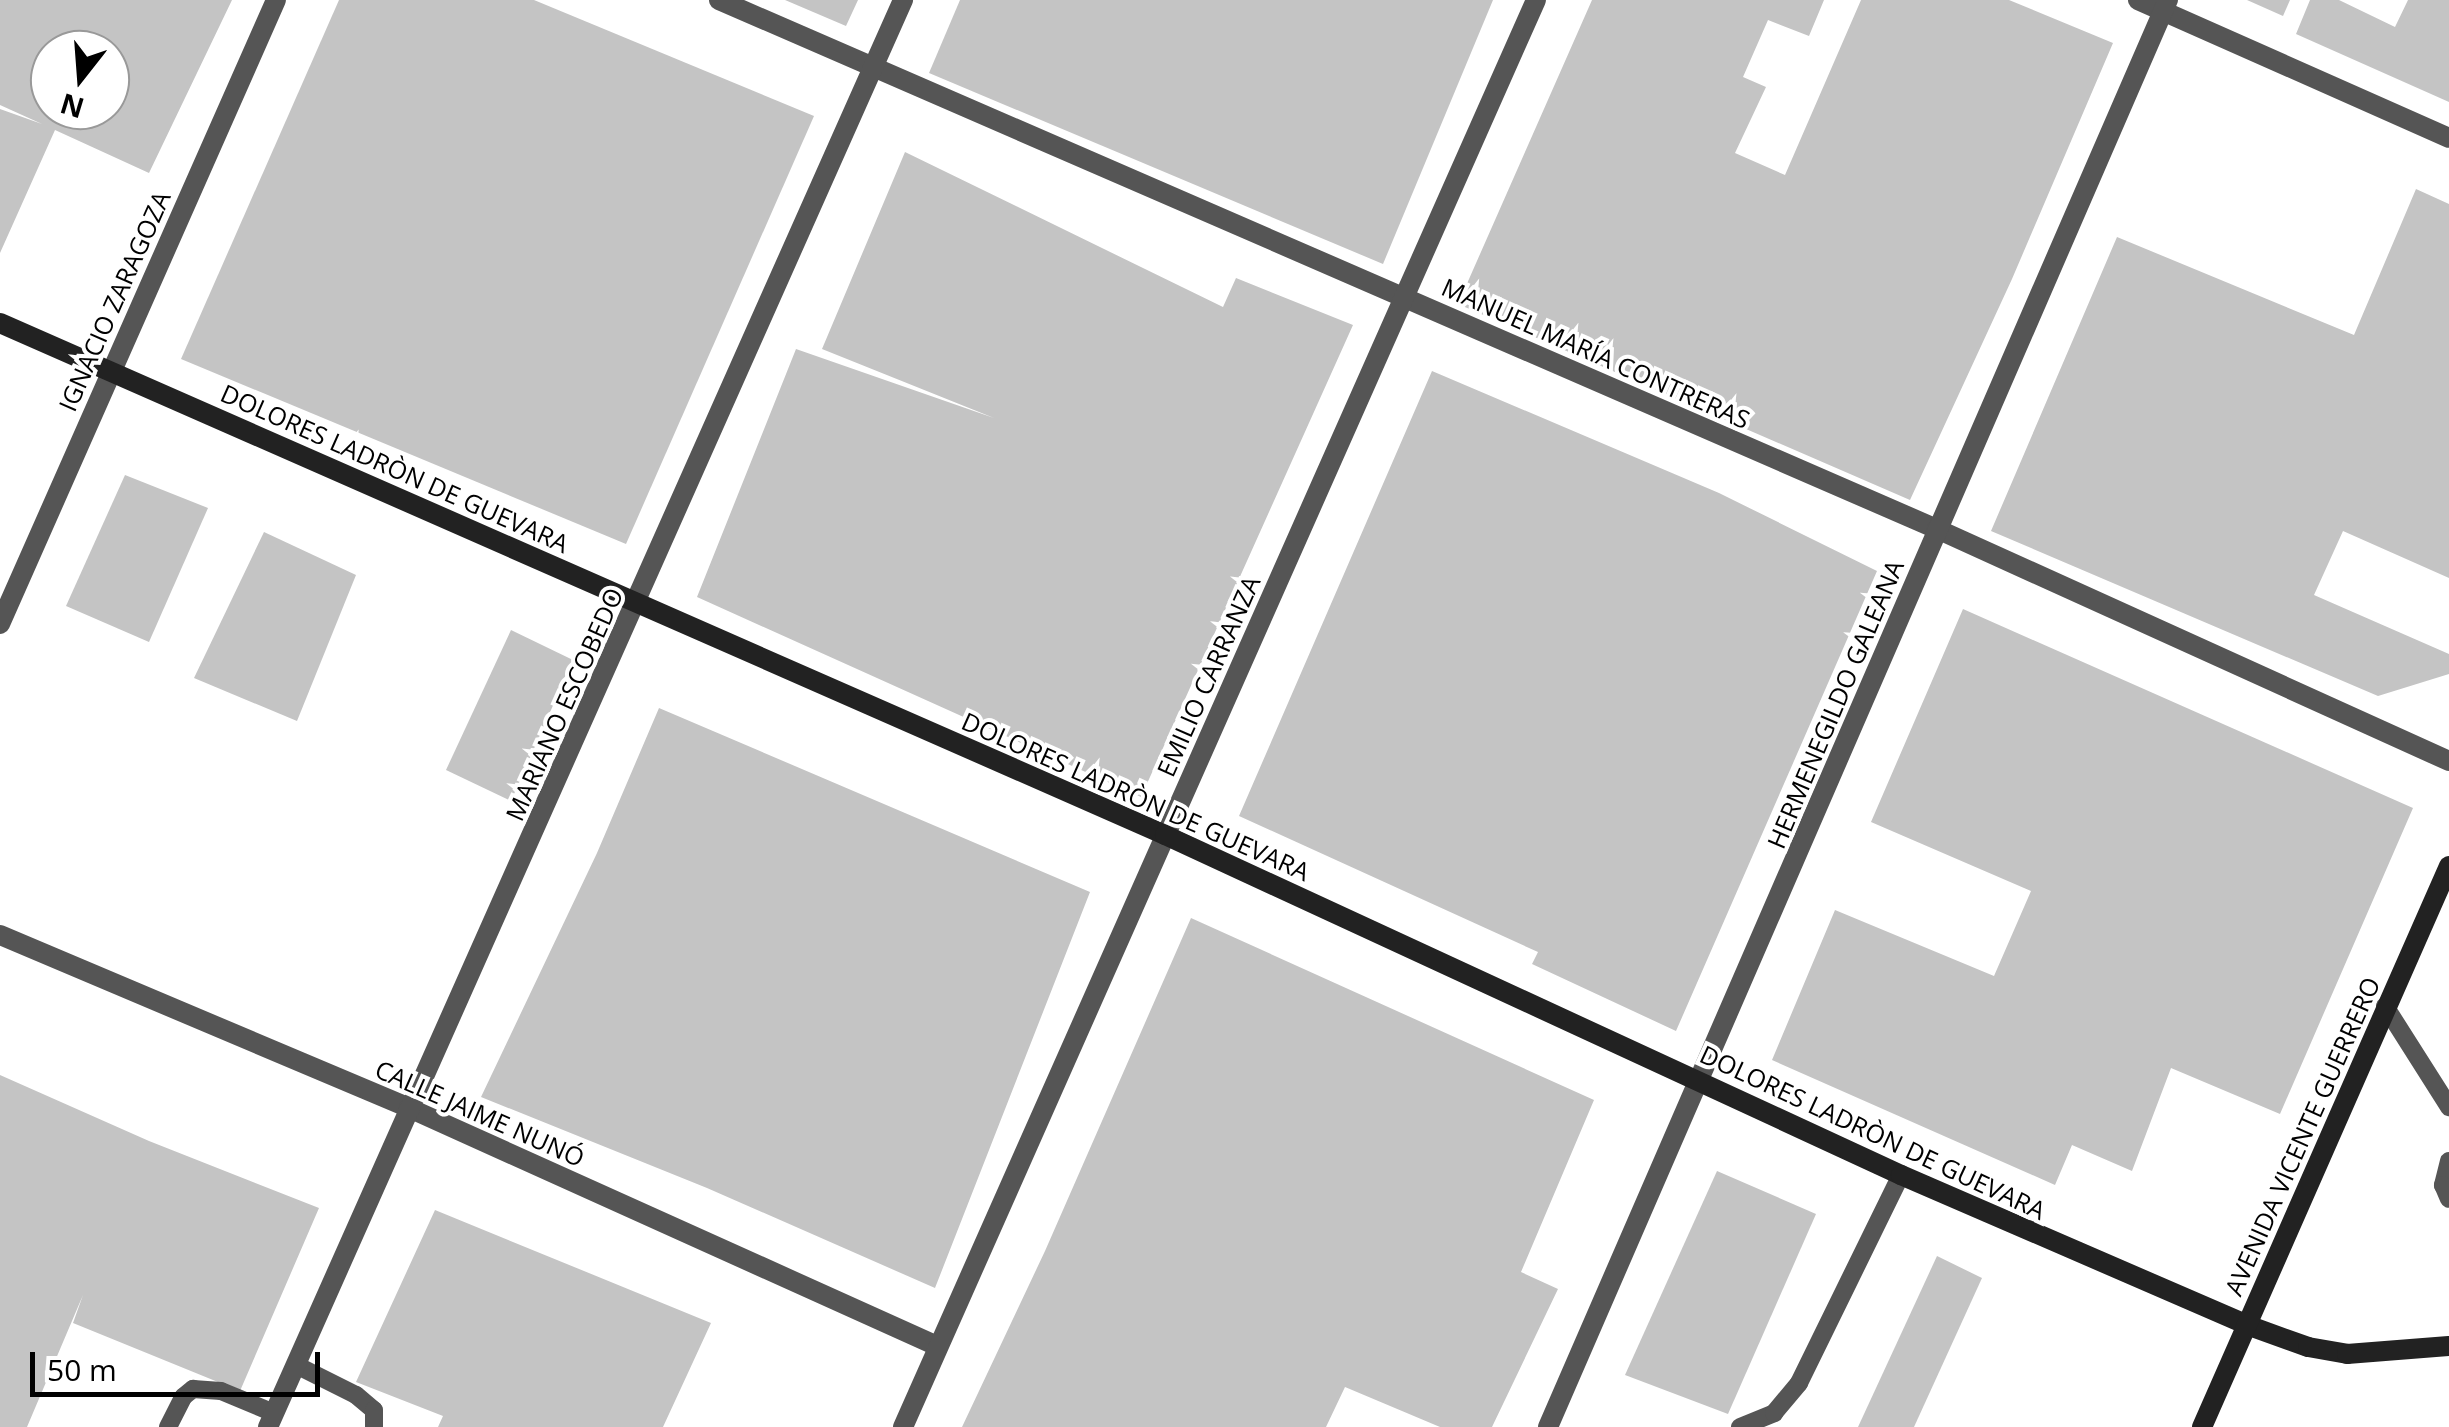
<!DOCTYPE html>
<html>
<head>
<meta charset="utf-8">
<style>
	body { margin:0 }
	#map { position:relative; width:2449px; height:1427px; overflow:hidden; background:#fff; font-family:"Open Sans",sans-serif }
	div>[style] { position:absolute }
	.building>* { inset:0; background:#c4c4c4 }
	.lane>* { height:18px; margin:-9px; padding:0 9px; transform-origin:9px; border-radius:9px; background:#555 }
	.street>* { height:20px; margin:-10px; padding:0 10px; transform-origin:10px; border-radius:10px; background:#555 }
	.secondary>* { height:20px; margin:-10px; padding:0 10px; transform-origin:10px; border-radius:10px; background:#222 }
	span { translate:-50% -50%; white-space:nowrap; text-align:center; line-height:1.15; -webkit-text-stroke:8px #fff; paint-order:stroke }
	.street-label { font-size:25px; color:#000 }
	.north { position:absolute; left:30px; top:30px; width:100px; height:100px; box-sizing:border-box; background:#fff; border:2px solid #999; border-radius:50%; rotate:197deg; font-size:28px; font-weight:700; line-height:40px; text-align:center; color:#000 }
	.north::after { content:''; display:block; margin:auto; width:35px; height:45px; background:#000; clip-path:polygon(50% 0,100% 100%,50% 72%,0 100%) }
	.scale { position:absolute; left:30px; top:1352px; width:290px; height:45px; box-sizing:border-box; border:5px solid #000; border-top:0; padding-left:12px; font-size:30px; line-height:35px; white-space:nowrap; color:#000; -webkit-text-stroke:8px #fff; paint-order:stroke }
</style>
</head>
<body>
<div id="map">
	<div class="building">
		<div style="clip-path:polygon(evenodd,0 0,232px 0,149px 173px,55px 130px,0 253px,0 109px,42px 124px,0 105px,0 0,50px 50px,110px 50px,110px 110px,50px 110px,50px 50px)"></div>
		<div style="clip-path:polygon(339px 0,534px 0,814px 116px,626px 544px,181px 359px)"></div>
		<div style="clip-path:polygon(785px 0,858px 0,846px 26px)"></div>
		<div style="clip-path:polygon(960px 0,1493px 0,1383px 264px,929px 73px)"></div>
		<div style="clip-path:polygon(1592px 0,1824px 0,1809px 36px,1768px 20px,1743px 77px,1766px 87px,1735px 153px,1785px 175px,1861px 0,2009px 0,2113px 43px,2012px 279px,1910px 500px,1458px 304px)"></div>
		<div style="clip-path:polygon(2247px 0,2290px 0,2283px 16px)"></div>
		<div style="clip-path:polygon(2310px 0,2339px 0,2395px 27px,2408px 0,2449px 0,2449px 102px,2296px 34px)"></div>
		<div style="clip-path:polygon(905px 152px,1223px 307px,1236px 278px,1353px 325px,1141px 797px,697px 597px,796px 349px,994px 418px,822px 349px)"></div>
		<div style="clip-path:polygon(2416px 189px,2449px 204px,2449px 578px,2343px 531px,2314px 595px,2449px 654px,2449px 674px,2378px 696px,1991px 531px,2117px 237px,2354px 335px)"></div>
		<div style="clip-path:polygon(1432px 371px,1719px 493px,1877px 571px,1676px 1031px,1532px 964px,1538px 952px,1239px 816px)"></div>
		<div style="clip-path:polygon(125px 475px,208px 508px,149px 642px,66px 606px)"></div>
		<div style="clip-path:polygon(264px 532px,356px 575px,297px 721px,194px 678px)"></div>
		<div style="clip-path:polygon(1963px 609px,2413px 808px,2280px 1114px,2171px 1068px,2132px 1171px,2072px 1145px,2055px 1185px,1772px 1060px,1835px 910px,1994px 976px,2031px 891px,1871px 822px)"></div>
		<div style="clip-path:polygon(511px 630px,573px 660px,511px 801px,446px 770px)"></div>
		<div style="clip-path:polygon(659px 708px,1090px 892px,935px 1288px,707px 1188px,481px 1097px,597px 853px)"></div>
		<div style="clip-path:polygon(1191px 918px,1594px 1100px,1521px 1272px,1558px 1289px,1492px 1427px,1440px 1427px,1345px 1387px,1326px 1427px,962px 1427px,1045px 1251px)"></div>
		<div style="clip-path:polygon(0 1075px,149px 1141px,319px 1208px,240px 1391px,73px 1323px,83px 1295px,27px 1427px,0 1427px)"></div>
		<div style="clip-path:polygon(1717px 1171px,1816px 1214px,1728px 1414px,1625px 1375px)"></div>
		<div style="clip-path:polygon(435px 1210px,711px 1323px,663px 1427px,438px 1427px,443px 1416px,356px 1382px)"></div>
		<div style="clip-path:polygon(1937px 1256px,1982px 1278px,1914px 1427px,1858px 1427px)"></div>
	</div>
	<div class="lane">
		<div style="left:2385px;top:1006px;width:120px;rotate:57.6deg"></div>
		<div style="left:2449px;top:1161px;width:25px;rotate:104deg"></div>
		<div style="left:2443px;top:1185px;width:15px;rotate:67deg"></div>
		<div style="left:296px;top:1365px;width:67px;rotate:26.6deg"></div>
		<div style="left:356px;top:1395px;width:23px;rotate:40deg"></div>
		<div style="left:374px;top:1410px;width:17px;rotate:90deg"></div>
		<div style="left:168px;top:1427px;width:34px;rotate:-63deg"></div>
		<div style="left:183px;top:1397px;width:13px;rotate:-39deg"></div>
		<div style="left:193px;top:1389px;width:28px;rotate:4deg"></div>
		<div style="left:221px;top:1391px;width:57px;rotate:22.5deg"></div>
		<div style="left:1740px;top:1427px;width:37px;rotate:-22deg"></div>
		<div style="left:1774px;top:1413px;width:39px;rotate:-50deg"></div>
		<div style="left:1799px;top:1383px;width:232px;rotate:-63.9deg"></div>
	</div>
	<div class="street">
		<div style="left:719px;top:0;width:1328px;rotate:23.48deg"></div>
		<div style="left:1937px;top:529px;width:562px;rotate:24.38deg"></div>
		<div style="left:2138px;top:0;width:340px;rotate:23.9deg"></div>
		<div style="left:0;top:624px;width:682px;rotate:-66.14deg"></div>
		<div style="left:0;top:935px;width:444px;rotate:22.9deg"></div>
		<div style="left:409px;top:1108px;width:579px;rotate:24.26deg"></div>
		<div style="left:268px;top:1427px;width:1562px;rotate:-66.01deg"></div>
		<div style="left:903px;top:1427px;width:1561px;rotate:-66.08deg"></div>
		<div style="left:1548px;top:1427px;width:1556px;rotate:-66.52deg"></div>
	</div>
	<div class="secondary">
		<div style="left:0;top:323px;width:1273px;rotate:23.72deg"></div>
		<div style="left:1165px;top:835px;width:811px;rotate:24.79deg"></div>
		<div style="left:1901px;top:1175px;width:377px;rotate:23.4deg"></div>
		<div style="left:2247px;top:1325px;width:65px;rotate:19.8deg"></div>
		<div style="left:2308px;top:1347px;width:40px;rotate:10deg"></div>
		<div style="left:2347px;top:1354px;width:102px;rotate:-4.5deg"></div>
		<div style="left:2202px;top:1427px;width:613px;rotate:-66.24deg"></div>
	</div>
	<div class="street-label">
		<span style="left:114px;top:301px;rotate:-66deg">IGNACIO ZARAGOZA</span>
		<span style="left:1596px;top:353px;rotate:24deg">MANUEL MARÍA CONTRERAS</span>
		<span style="left:395px;top:468px;rotate:24deg">DOLORES LADRÒN DE GUEVARA</span>
		<span style="left:1208px;top:676px;rotate:-66deg">EMILIO CARRANZA</span>
		<span style="left:564px;top:704px;rotate:-66deg">MARIANO ESCOBEDO</span>
		<span style="left:1835px;top:704px;rotate:-67deg">HERMENEGILDO GALEANA</span>
		<span style="left:1136px;top:796px;rotate:24deg">DOLORES LADRÒN DE GUEVARA</span>
		<span style="left:480px;top:1113px;rotate:24deg">CALLE JAIME NUNÓ</span>
		<span style="left:1873px;top:1132px;rotate:25deg">DOLORES LADRÒN DE GUEVARA</span>
		<span style="left:2302px;top:1136px;rotate:-66deg">AVENIDA VICENTE GUERRERO</span>
	</div>
	<div class="north">N</div>
	<div class="scale">50 m</div>
</div>
</body>
</html>
